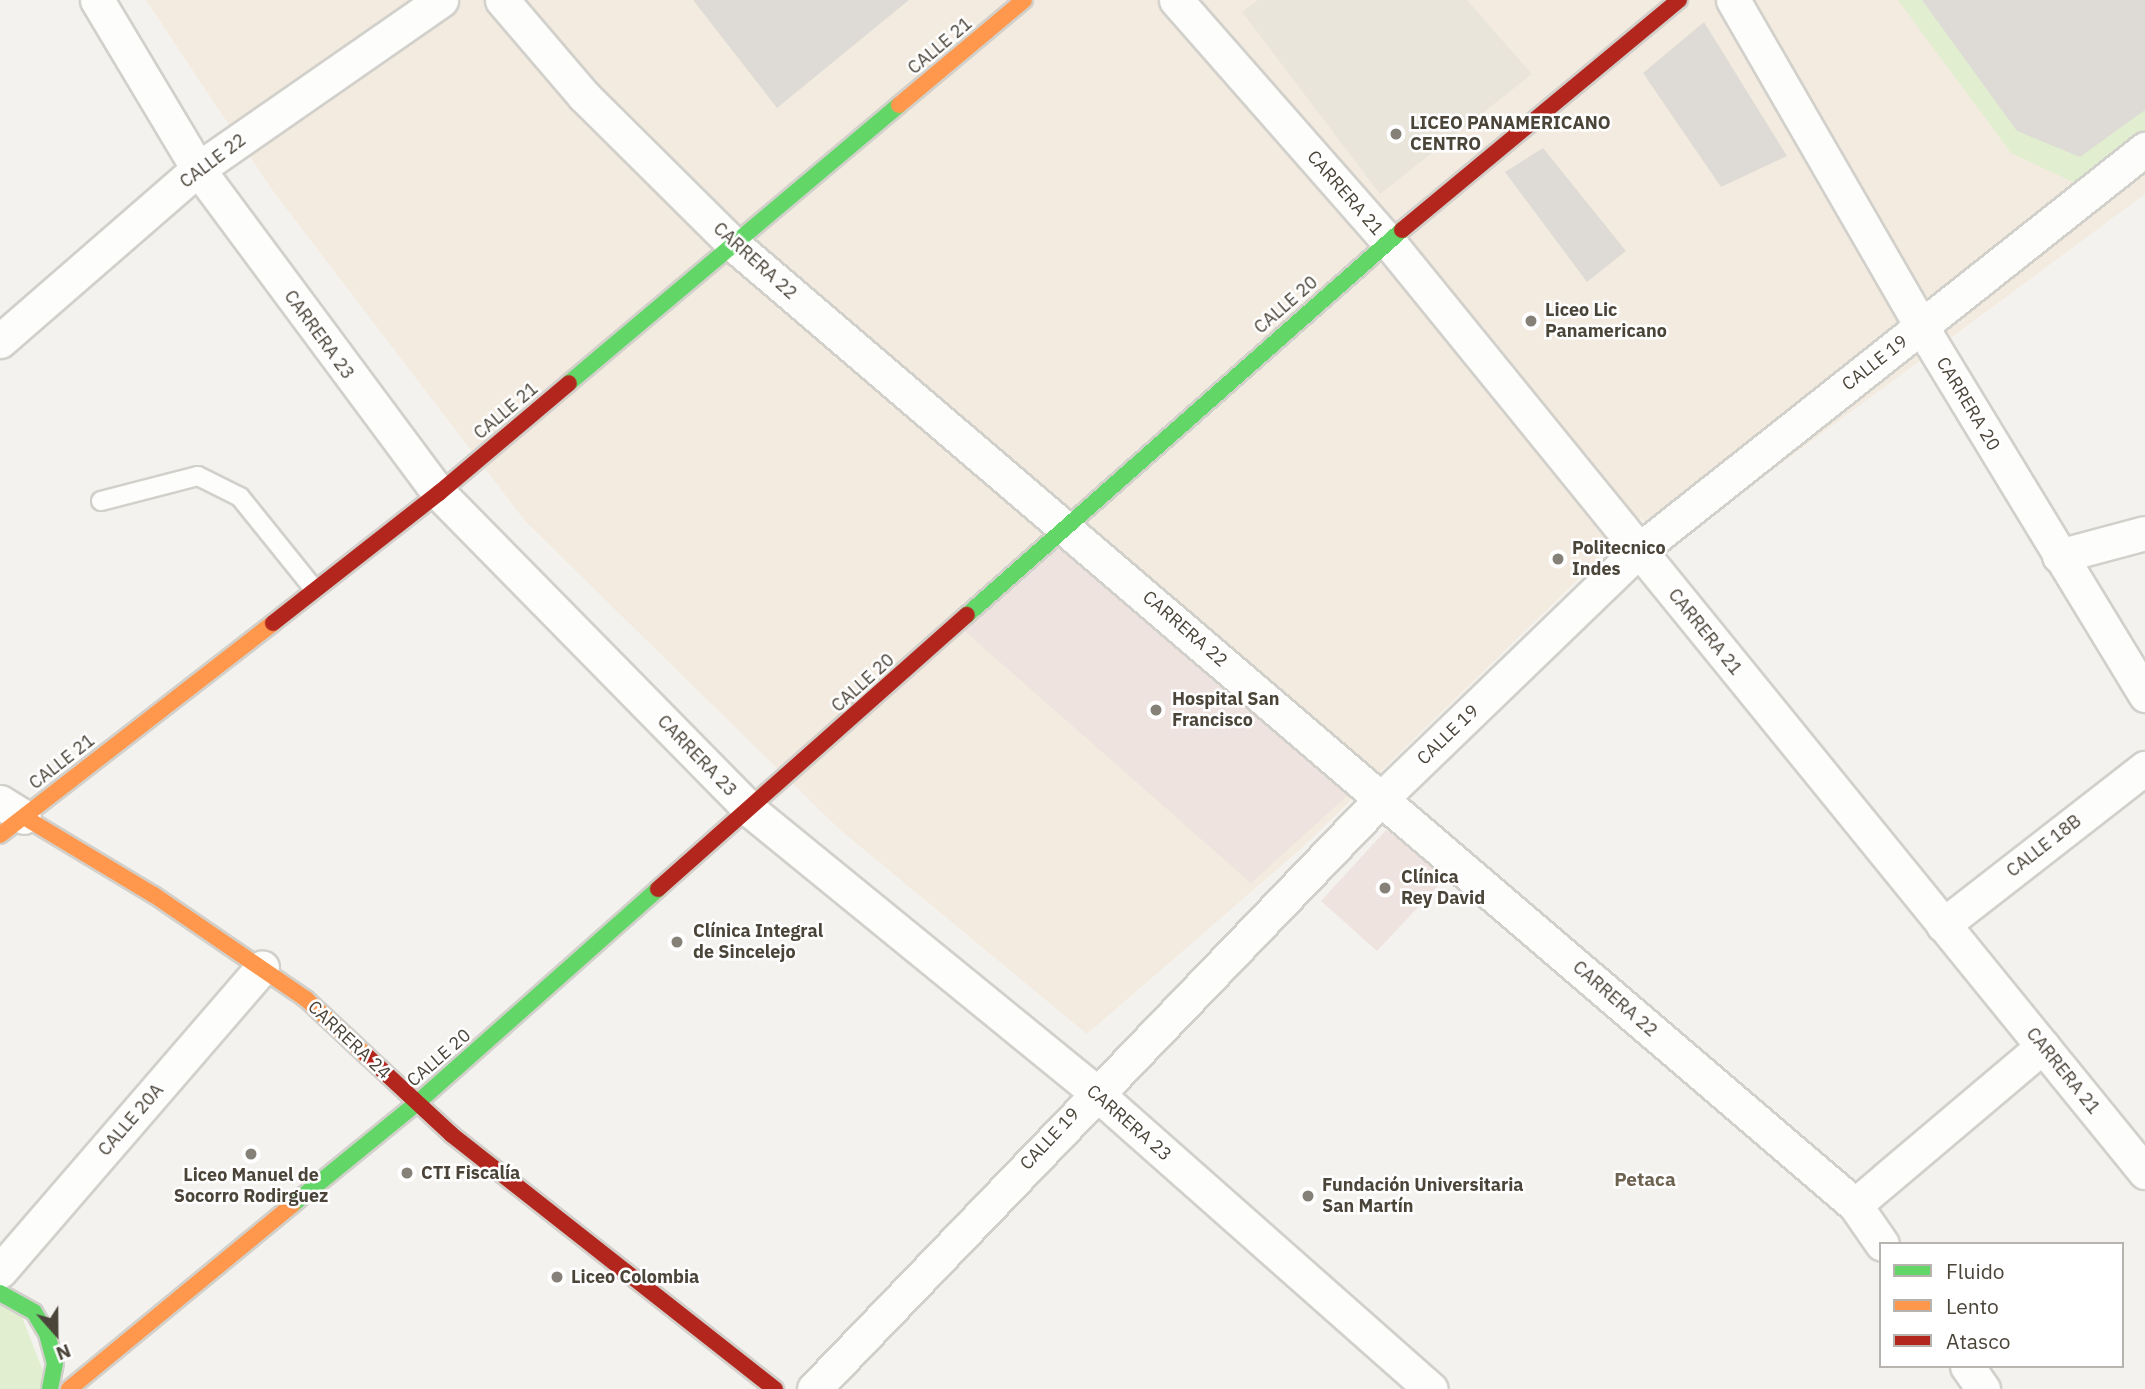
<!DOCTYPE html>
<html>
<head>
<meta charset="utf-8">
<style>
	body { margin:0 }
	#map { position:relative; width:2145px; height:1389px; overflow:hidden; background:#f4f2ee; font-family:"IBM Plex Sans",sans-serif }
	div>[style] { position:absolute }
	.commercial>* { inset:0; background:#f3ebdf }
	.education>* { inset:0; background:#eae5da }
	.medical>* { inset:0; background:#eee3df }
	.green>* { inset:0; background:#e1eecf }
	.building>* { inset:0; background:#dedbd6 }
	.roads { filter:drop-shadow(2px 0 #d2d0cb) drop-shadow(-2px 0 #d2d0cb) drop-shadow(0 2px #d2d0cb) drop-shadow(0 -2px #d2d0cb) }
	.lane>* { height:18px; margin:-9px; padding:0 9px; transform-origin:9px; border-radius:9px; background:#fdfdfc }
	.street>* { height:33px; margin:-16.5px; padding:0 16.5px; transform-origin:16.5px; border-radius:16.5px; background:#fdfdfc }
	.fast>* { height:16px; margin:-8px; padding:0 8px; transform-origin:8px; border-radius:8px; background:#63d668 }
	.slow>* { height:16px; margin:-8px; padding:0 8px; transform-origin:8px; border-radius:8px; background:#ff974d }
	.jam>* { height:16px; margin:-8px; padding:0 8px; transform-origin:8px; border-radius:8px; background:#b3261e }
	.dots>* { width:19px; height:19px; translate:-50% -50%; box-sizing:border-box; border:4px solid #fff; border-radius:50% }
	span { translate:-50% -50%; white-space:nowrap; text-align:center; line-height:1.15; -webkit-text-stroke:5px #fff; paint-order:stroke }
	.street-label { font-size:18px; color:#4b4439 }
	.poi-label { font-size:18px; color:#4b4439; font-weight:700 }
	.left { translate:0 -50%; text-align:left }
	.neighbourhood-label { font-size:19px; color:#6e6250; font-weight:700 }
	.legend { position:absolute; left:1879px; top:1242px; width:245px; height:126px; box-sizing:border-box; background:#fff; border:2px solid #b7b4b0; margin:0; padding:9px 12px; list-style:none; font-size:21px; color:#4b4439 }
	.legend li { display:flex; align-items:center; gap:14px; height:35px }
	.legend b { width:35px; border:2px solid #b7b4b0 }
	.north { position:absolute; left:21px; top:1298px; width:70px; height:70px; -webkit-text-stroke:5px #fff; paint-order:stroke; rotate:159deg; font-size:19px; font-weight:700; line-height:28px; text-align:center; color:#4b4439 }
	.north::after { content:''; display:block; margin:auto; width:24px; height:32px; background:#4b4439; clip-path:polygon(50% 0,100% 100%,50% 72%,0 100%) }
</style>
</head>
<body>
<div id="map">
	<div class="commercial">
		<div style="clip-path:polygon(146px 0,2145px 0,2145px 194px,1667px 548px,1641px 518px,1303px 847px,1087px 1034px,838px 828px,525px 521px,273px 191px)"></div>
	</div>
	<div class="education">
		<div style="clip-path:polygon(1258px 0,1467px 0,1532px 74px,1380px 194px,1242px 12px)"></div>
	</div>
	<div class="medical">
		<div style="clip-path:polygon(1064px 532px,1349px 794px,1251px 883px,959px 626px)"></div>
		<div style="clip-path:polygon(1386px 830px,1449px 874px,1377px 951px,1321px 901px)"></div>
	</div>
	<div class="green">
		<div style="clip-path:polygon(1898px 0,2145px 0,2145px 149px,2092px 191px,2011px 153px)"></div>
		<div style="clip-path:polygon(0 1293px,15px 1299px,50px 1389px,0 1389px)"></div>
	</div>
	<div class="building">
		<div style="clip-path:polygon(693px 0,909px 0,777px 108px)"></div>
		<div style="clip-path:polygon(1922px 0,2145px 0,2145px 110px,2080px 157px,2017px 131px)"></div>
		<div style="clip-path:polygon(1704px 22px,1787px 156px,1721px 187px,1643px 73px)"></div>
		<div style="clip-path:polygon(1543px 148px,1626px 251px,1587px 282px,1505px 172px)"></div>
	</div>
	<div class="roads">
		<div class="lane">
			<div style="left:101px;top:501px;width:100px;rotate:-14.5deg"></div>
			<div style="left:198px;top:476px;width:47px;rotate:26.6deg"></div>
			<div style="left:240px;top:497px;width:118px;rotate:51.2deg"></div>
		</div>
		<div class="street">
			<div style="left:97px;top:0;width:197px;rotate:59.1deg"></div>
			<div style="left:198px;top:169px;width:404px;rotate:53.4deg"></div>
			<div style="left:439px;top:493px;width:445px;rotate:45.5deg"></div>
			<div style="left:751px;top:811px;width:444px;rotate:39.2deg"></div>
			<div style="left:1095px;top:1092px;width:448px;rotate:41.5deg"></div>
			<div style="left:502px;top:0;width:126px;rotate:49.5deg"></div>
			<div style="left:584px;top:96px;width:210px;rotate:44.8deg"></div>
			<div style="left:733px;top:244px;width:1477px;rotate:40.58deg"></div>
			<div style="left:1855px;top:1205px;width:47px;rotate:55.3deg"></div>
			<div style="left:1176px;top:0;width:321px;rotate:48.7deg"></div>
			<div style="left:1388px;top:241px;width:1200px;rotate:50.89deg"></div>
			<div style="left:1733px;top:0;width:376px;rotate:60deg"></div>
			<div style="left:1921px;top:326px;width:432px;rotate:58.7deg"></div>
			<div style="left:0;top:341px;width:262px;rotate:-41deg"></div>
			<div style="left:198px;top:169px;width:296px;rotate:-34.8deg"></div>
			<div style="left:2059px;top:556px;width:89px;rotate:-15deg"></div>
			<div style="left:0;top:802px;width:28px;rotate:32deg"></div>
			<div style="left:1943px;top:925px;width:256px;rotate:-37.9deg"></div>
			<div style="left:1855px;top:1205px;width:246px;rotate:-40.2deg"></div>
			<div style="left:0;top:1271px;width:401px;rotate:-49.2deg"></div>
			<div style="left:1967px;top:1366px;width:28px;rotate:55deg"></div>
			<div style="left:814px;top:1389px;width:820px;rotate:-46.14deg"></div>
			<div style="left:1382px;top:798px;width:357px;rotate:-44deg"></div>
			<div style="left:1639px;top:550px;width:646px;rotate:-38.4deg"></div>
		</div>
		<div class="fast">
			<div style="left:569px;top:383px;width:431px;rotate:-40.1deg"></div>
			<div style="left:967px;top:615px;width:581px;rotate:-41.51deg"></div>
			<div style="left:292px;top:1205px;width:160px;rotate:-39.2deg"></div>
			<div style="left:416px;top:1104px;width:324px;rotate:-41.6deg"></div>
			<div style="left:0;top:1293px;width:39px;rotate:29deg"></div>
			<div style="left:34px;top:1312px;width:26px;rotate:59deg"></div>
			<div style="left:47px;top:1334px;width:30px;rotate:75deg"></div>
			<div style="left:55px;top:1363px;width:26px;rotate:101deg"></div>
		</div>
		<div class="slow">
			<div style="left:899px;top:105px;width:163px;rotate:-40deg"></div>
			<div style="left:24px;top:817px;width:152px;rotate:31deg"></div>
			<div style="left:154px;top:895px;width:184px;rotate:34.4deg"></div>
			<div style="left:306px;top:999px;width:83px;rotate:43.1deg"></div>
			<div style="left:0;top:835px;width:346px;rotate:-37.8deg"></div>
			<div style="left:69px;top:1389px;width:289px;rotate:-39.5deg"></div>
		</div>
		<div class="jam">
			<div style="left:1402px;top:230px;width:360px;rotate:-39.7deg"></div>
			<div style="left:273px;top:623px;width:211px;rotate:-38.1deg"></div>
			<div style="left:439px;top:493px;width:170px;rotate:-40.2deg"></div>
			<div style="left:658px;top:889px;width:413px;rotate:-41.6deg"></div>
			<div style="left:367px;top:1056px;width:116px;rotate:42.9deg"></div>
			<div style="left:452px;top:1135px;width:411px;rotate:38.2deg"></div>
		</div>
	</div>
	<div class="dots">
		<div style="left:1396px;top:134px;background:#868178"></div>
		<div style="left:1531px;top:321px;background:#868178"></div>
		<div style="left:1558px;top:559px;background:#868178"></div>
		<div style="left:1156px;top:710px;background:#868178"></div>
		<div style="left:1385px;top:888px;background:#868178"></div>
		<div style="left:677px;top:942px;background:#868178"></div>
		<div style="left:251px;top:1154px;background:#868178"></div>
		<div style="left:407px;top:1173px;background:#868178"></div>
		<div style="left:1308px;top:1196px;background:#868178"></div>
		<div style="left:557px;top:1277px;background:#868178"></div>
	</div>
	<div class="street-label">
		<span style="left:940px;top:46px;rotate:-40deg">CALLE 21</span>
		<span style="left:213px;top:161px;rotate:-37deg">CALLE 22</span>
		<span style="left:1345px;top:193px;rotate:49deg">CARRERA 21</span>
		<span style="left:755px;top:261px;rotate:42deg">CARRERA 22</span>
		<span style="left:1286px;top:305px;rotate:-41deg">CALLE 20</span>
		<span style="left:319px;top:335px;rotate:54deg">CARRERA 23</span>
		<span style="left:1875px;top:363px;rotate:-38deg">CALLE 19</span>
		<span style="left:1968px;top:404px;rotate:59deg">CARRERA 20</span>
		<span style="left:506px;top:411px;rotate:-40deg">CALLE 21</span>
		<span style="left:1185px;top:629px;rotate:41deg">CARRERA 22</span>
		<span style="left:1705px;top:632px;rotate:51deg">CARRERA 21</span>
		<span style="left:863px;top:683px;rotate:-42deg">CALLE 20</span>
		<span style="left:1448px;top:735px;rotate:-44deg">CALLE 19</span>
		<span style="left:697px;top:756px;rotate:46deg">CARRERA 23</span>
		<span style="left:62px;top:762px;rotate:-38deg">CALLE 21</span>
		<span style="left:2044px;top:846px;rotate:-38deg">CALLE 18B</span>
		<span style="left:1615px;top:999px;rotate:41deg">CARRERA 22</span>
		<span style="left:349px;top:1040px;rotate:43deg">CARRERA 24</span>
		<span style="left:439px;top:1058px;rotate:-41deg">CALLE 20</span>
		<span style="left:2063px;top:1071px;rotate:51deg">CARRERA 21</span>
		<span style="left:131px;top:1120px;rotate:-49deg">CALLE 20A</span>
		<span style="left:1129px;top:1123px;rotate:41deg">CARRERA 23</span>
		<span style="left:1050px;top:1139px;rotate:-47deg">CALLE 19</span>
	</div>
	<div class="poi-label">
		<span class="left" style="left:1410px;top:134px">LICEO PANAMERICANO<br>CENTRO</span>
		<span class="left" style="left:1545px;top:321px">Liceo Lic<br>Panamericano</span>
		<span class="left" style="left:1572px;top:559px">Politecnico<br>Indes</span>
		<span class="left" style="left:1172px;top:710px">Hospital San<br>Francisco</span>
		<span class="left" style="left:1401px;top:888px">Clínica<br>Rey David</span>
		<span class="left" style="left:693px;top:942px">Clínica Integral<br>de Sincelejo</span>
		<span class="left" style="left:421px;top:1173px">CTI Fiscalía</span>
		<span style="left:251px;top:1186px">Liceo Manuel de<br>Socorro Rodirguez</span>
		<span class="left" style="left:1322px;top:1196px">Fundación Universitaria<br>San Martín</span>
		<span class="left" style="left:571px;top:1277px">Liceo Colombia</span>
	</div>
	<div class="neighbourhood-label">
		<span style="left:1645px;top:1180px">Petaca</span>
	</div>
	<ul class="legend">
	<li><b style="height:9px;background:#63d668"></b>Fluido</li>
	<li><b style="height:9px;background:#ff974d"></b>Lento</li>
	<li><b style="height:9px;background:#b3261e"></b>Atasco</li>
	</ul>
	<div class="north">N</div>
</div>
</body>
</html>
